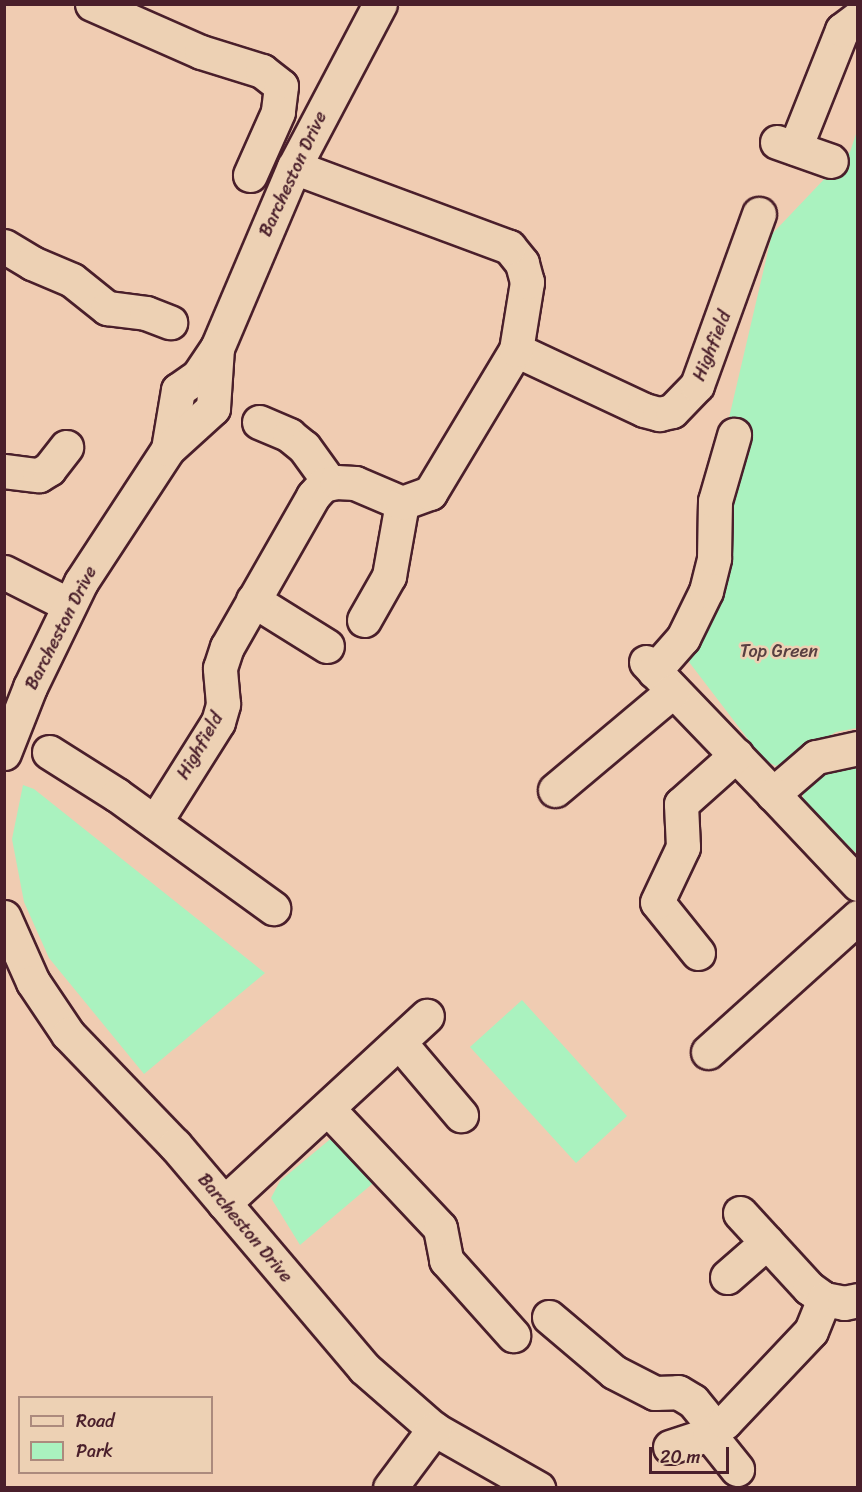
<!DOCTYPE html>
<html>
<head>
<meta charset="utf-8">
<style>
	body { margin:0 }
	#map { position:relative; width:862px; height:1492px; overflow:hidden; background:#f0ccb2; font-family:Sriracha,sans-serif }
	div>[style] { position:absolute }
	.green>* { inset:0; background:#aaf2bf }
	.roads { filter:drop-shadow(2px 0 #4a1f2b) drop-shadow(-2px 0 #4a1f2b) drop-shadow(0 2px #4a1f2b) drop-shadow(0 -2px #4a1f2b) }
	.minor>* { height:33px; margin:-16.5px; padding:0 16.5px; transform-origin:16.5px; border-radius:16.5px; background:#edd1b4 }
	span { translate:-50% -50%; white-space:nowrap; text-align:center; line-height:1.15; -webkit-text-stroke:5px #edd1b4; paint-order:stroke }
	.street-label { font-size:18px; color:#4a1f2b }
	.park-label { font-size:18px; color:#583f41 }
	.frame { position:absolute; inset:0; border:6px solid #4a1f2b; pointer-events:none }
	.legend { position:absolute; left:18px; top:1396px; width:195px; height:78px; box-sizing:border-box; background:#edd1b4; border:2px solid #ac8a7d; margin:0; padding:8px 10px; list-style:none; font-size:18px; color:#4a1f2b }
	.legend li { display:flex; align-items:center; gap:12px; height:30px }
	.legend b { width:30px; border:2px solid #ac8a7d }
	.scale { position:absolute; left:649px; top:1447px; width:80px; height:27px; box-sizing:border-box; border:3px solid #4a1f2b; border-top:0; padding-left:8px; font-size:18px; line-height:21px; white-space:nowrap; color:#4a1f2b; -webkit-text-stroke:4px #edd1b4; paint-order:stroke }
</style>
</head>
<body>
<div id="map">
	<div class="green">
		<div style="clip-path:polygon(857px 131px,857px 728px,836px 732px,776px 766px,764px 760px,689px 662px,714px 601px,725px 435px,772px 234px,850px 152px)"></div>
		<div style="clip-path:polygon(857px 757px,857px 854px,803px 801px,803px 788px,807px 780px)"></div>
		<div style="clip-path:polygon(23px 785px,34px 789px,265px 973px,144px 1074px,49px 958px,24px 902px,12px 839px)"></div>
		<div style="clip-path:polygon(522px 1000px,627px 1116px,576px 1163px,470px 1047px)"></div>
		<div style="clip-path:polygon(334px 1136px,378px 1179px,300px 1245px,271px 1198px,280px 1181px)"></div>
	</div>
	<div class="roads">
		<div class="minor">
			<div style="left:92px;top:4px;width:119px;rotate:23.8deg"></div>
			<div style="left:201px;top:52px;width:64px;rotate:17.3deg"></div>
			<div style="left:262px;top:71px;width:24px;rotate:38deg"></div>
			<div style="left:281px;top:86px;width:26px;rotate:97deg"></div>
			<div style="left:278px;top:112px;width:69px;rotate:114deg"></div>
			<div style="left:777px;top:142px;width:57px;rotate:19.4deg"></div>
			<div style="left:795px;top:148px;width:127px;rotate:-68.3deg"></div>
			<div style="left:842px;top:30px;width:20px;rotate:-37deg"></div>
			<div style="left:4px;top:246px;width:33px;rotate:31deg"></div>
			<div style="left:32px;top:263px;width:43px;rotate:23deg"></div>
			<div style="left:72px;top:280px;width:45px;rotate:38.7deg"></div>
			<div style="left:107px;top:308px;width:39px;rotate:7deg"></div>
			<div style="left:146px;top:313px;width:26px;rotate:21deg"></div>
			<div style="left:516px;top:350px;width:141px;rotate:25.1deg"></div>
			<div style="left:644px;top:410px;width:16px;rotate:15deg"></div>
			<div style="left:659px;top:414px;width:13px;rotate:-13deg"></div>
			<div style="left:672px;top:411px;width:36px;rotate:-46deg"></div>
			<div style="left:697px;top:385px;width:182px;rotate:-70.1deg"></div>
			<div style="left:259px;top:422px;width:33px;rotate:23deg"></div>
			<div style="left:289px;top:435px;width:19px;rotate:39deg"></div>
			<div style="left:304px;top:447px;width:44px;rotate:54.2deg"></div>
			<div style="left:168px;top:449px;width:60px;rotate:-80.4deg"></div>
			<div style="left:178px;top:390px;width:24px;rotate:-35deg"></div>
			<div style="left:198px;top:376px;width:34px;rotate:-56deg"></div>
			<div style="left:217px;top:348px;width:197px;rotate:-67deg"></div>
			<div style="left:294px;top:167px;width:184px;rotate:-62.2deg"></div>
			<div style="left:4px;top:471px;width:35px;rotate:7deg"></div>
			<div style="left:39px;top:475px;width:12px;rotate:-31deg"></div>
			<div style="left:49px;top:469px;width:28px;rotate:-52deg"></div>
			<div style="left:4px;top:572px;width:73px;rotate:26.9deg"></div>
			<div style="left:253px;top:600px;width:87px;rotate:31.9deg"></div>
			<div style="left:364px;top:620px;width:51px;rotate:-60.4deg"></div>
			<div style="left:389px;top:576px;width:74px;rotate:-79.9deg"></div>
			<div style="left:646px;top:662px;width:183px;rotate:46.1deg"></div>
			<div style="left:654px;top:671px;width:44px;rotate:-48.7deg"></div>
			<div style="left:683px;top:638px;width:52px;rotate:-63.9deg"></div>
			<div style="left:706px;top:591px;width:34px;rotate:-76deg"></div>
			<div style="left:714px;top:558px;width:57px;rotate:-89deg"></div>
			<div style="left:715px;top:501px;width:69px;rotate:-73.9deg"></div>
			<div style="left:858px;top:748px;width:43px;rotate:167.9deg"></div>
			<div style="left:816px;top:757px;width:57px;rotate:139.3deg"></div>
			<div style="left:773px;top:794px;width:124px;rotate:46.6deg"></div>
			<div style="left:49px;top:752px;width:80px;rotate:32.3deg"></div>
			<div style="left:117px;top:795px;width:193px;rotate:35.9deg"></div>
			<div style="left:4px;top:753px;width:71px;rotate:-68.5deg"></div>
			<div style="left:30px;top:687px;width:117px;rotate:-64.1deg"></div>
			<div style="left:81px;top:582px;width:159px;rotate:-56.8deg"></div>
			<div style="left:168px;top:449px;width:61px;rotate:-42.3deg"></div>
			<div style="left:213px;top:408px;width:60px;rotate:-86.2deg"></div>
			<div style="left:555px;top:790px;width:154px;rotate:-40deg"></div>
			<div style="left:155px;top:822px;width:118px;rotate:-57.8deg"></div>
			<div style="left:218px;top:722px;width:19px;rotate:-74deg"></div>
			<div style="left:223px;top:704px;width:36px;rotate:-95deg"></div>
			<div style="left:220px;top:668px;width:22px;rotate:-72deg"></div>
			<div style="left:227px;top:647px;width:174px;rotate:-60.3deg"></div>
			<div style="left:313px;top:496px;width:15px;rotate:-48deg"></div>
			<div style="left:323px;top:485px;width:13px;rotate:-13deg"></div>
			<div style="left:336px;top:482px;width:19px;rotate:3deg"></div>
			<div style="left:355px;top:483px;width:51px;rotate:23.1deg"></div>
			<div style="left:402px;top:503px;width:30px;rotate:-20deg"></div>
			<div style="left:430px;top:493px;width:167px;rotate:-59deg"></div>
			<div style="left:516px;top:350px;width:69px;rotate:-80.8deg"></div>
			<div style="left:527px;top:282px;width:20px;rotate:-105deg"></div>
			<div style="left:522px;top:263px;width:21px;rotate:-129deg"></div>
			<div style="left:509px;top:247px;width:229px;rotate:-159.6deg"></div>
			<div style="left:4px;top:917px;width:71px;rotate:66deg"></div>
			<div style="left:33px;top:982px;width:63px;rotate:56.1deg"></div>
			<div style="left:68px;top:1034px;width:154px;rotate:46.1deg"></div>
			<div style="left:175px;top:1145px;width:292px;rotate:49.7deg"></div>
			<div style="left:364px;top:1368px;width:93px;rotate:41.1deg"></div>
			<div style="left:434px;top:1429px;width:120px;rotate:29.6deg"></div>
			<div style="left:698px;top:953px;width:65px;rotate:-128.8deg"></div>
			<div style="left:657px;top:902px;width:61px;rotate:-64.7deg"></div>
			<div style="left:683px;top:847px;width:43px;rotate:-92.7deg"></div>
			<div style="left:681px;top:804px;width:74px;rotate:-41.7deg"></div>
			<div style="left:399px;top:1042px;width:96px;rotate:49.7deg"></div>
			<div style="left:708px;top:1052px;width:202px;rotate:-42deg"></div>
			<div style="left:328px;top:1109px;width:163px;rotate:46.7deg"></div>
			<div style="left:440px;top:1228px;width:33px;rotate:79deg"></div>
			<div style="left:446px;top:1260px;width:101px;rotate:48.2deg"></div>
			<div style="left:224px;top:1203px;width:276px;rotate:-42.7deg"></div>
			<div style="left:740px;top:1213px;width:102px;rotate:47.4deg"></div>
			<div style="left:809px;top:1288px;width:19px;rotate:36deg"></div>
			<div style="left:727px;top:1277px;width:53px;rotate:-41.2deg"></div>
			<div style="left:549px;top:1317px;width:85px;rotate:40.2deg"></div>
			<div style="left:614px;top:1372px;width:46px;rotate:27.1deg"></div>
			<div style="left:655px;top:1393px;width:23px;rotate:-2deg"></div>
			<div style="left:678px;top:1392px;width:17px;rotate:31deg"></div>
			<div style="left:693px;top:1401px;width:36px;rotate:51deg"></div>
			<div style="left:709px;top:1434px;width:45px;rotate:51.3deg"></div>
			<div style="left:670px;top:1447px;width:41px;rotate:-18.4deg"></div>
			<div style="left:709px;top:1434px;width:20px;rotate:-37deg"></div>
			<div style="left:725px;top:1422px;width:125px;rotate:-46.6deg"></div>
			<div style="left:811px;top:1331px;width:35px;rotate:-68deg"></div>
			<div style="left:824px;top:1299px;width:20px;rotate:11deg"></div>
			<div style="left:844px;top:1303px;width:14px;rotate:-12deg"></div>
			<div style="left:390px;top:1488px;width:74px;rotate:-53.3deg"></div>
		</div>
	</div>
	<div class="street-label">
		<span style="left:293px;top:174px;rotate:-65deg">Barcheston Drive</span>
		<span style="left:712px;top:346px;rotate:-68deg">Highfield</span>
		<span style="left:61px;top:628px;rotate:-63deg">Barcheston Drive</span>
		<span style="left:200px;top:746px;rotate:-60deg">Highfield</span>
		<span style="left:245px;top:1228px;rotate:50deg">Barcheston Drive</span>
	</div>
	<div class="park-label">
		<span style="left:779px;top:651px">Top Green</span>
	</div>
	<div class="frame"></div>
	<ul class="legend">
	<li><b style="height:8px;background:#edd1b4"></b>Road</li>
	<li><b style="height:16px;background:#aaf2bf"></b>Park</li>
	</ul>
	<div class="scale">20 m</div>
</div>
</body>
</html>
